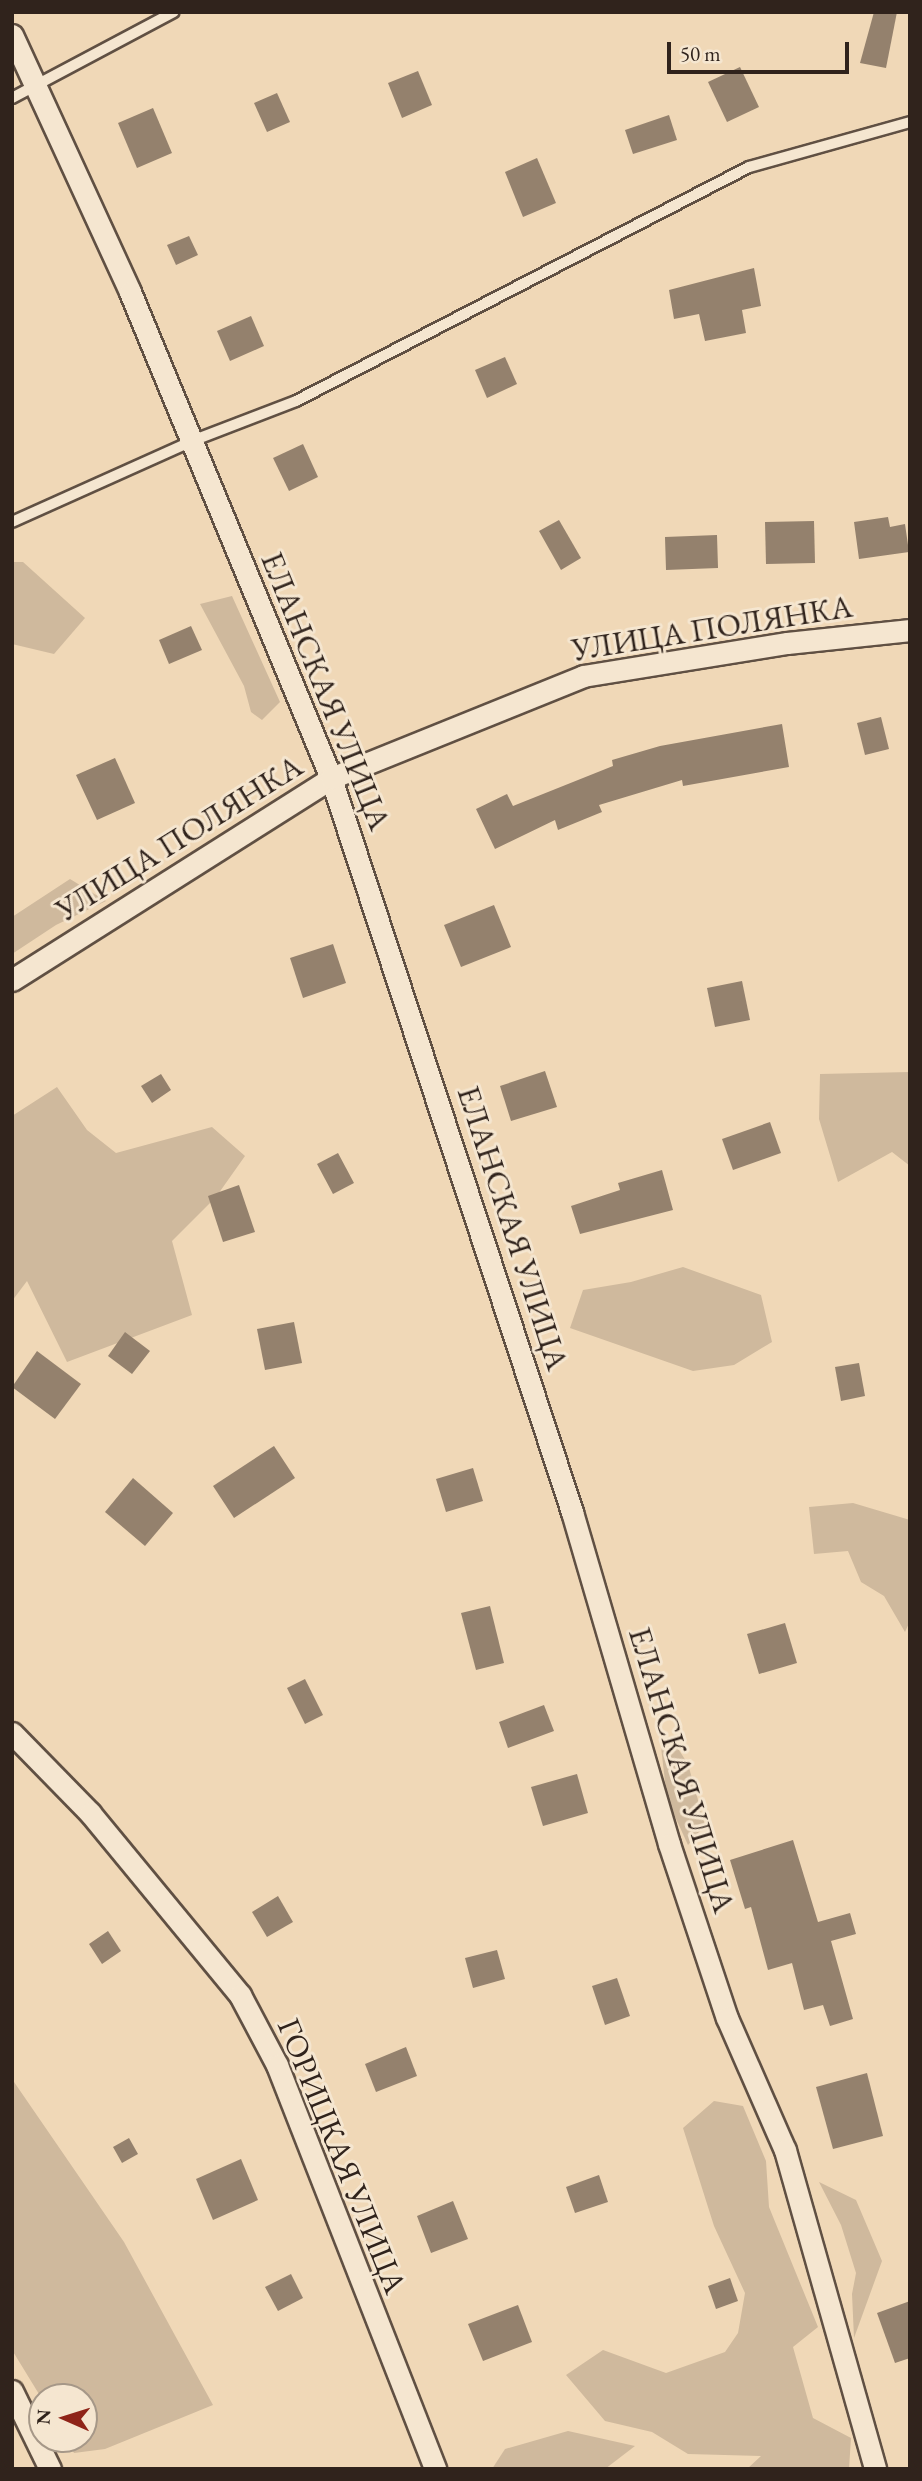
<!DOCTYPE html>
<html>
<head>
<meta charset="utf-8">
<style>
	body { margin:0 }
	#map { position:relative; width:922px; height:2481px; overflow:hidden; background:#f0d8b7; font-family:"EB Garamond",serif }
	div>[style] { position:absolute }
	.green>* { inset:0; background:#cfb99d }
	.building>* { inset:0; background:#94816d }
	.roads { filter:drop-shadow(2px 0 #605043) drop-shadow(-2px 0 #605043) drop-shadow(0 2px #605043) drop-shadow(0 -2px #605043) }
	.lane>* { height:10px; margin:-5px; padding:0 5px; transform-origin:5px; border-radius:5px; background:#f5e6d0 }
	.street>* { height:21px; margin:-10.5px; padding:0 10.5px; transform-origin:10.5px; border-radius:10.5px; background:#f5e6d0 }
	span { translate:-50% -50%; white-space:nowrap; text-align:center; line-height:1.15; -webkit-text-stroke:6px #f5e6d0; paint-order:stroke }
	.street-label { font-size:32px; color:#30231c }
	.frame { position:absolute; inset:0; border:14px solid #30231c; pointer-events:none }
	.north { position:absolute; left:28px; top:2383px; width:70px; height:70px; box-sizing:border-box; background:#f5e6d0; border:2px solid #a69888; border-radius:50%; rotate:273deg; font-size:19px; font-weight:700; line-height:28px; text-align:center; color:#30231c }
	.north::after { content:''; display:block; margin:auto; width:24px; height:32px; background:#8f2418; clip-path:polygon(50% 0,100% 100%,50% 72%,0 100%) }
	.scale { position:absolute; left:667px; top:42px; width:182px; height:32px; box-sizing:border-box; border:4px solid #30231c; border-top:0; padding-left:9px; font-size:21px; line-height:24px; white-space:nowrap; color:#30231c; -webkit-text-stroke:5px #f5e6d0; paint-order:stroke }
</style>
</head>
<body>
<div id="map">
	<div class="green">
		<div style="clip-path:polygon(12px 562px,23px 562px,85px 618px,54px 654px,12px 644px)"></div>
		<div style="clip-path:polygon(232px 596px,280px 702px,262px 720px,251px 712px,244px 686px,200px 604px)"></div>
		<div style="clip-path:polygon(70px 879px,106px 901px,56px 925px,12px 954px,12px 917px)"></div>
		<div style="clip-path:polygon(910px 1072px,910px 1166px,892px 1152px,838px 1182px,819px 1119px,820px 1074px)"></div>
		<div style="clip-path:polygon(57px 1087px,87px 1130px,116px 1153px,212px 1127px,245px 1156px,216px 1197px,172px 1241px,192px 1315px,67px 1362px,27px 1281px,12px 1301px,12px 1116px)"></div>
		<div style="clip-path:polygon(683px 1267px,761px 1295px,772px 1342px,734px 1365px,693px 1371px,570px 1328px,583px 1290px,631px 1282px)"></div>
		<div style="clip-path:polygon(853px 1503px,910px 1520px,910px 1621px,905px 1632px,884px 1596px,861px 1582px,848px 1551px,814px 1554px,809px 1507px)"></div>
		<div style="clip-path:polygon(660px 1738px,675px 1744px,688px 1764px,705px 1825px,688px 1845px,667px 1799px)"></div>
		<div style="clip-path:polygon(12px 2079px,124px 2242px,213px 2405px,105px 2449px,74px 2453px,66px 2439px,84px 2439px,84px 2397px,42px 2399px,12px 2350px)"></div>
		<div style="clip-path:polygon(714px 2101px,743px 2106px,766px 2161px,769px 2207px,818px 2327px,793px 2347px,813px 2418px,851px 2438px,849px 2469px,747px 2469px,761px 2456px,688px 2454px,652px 2432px,605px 2421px,566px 2375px,603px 2350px,666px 2373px,725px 2352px,738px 2333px,745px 2293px,714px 2226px,683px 2128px)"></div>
		<div style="clip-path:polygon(819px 2182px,856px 2200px,882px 2261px,854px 2338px,852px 2294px,856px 2273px,841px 2225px)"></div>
		<div style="clip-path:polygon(568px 2431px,635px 2446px,605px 2469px,492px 2469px,505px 2449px)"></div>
	</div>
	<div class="building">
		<div style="clip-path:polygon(874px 12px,897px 12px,886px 68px,860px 63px)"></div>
		<div style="clip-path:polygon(740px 67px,759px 107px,727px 122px,708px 82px)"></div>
		<div style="clip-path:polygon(418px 71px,432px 105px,402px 118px,388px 83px)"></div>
		<div style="clip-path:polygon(277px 93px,290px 122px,267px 132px,254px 103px)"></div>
		<div style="clip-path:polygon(153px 108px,172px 153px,137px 168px,118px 123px)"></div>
		<div style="clip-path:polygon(669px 115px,677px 140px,633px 154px,625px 130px)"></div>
		<div style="clip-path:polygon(537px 158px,556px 203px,523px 217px,505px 172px)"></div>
		<div style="clip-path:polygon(189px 236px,198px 255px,176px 265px,167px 245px)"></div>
		<div style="clip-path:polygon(754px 268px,761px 306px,742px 310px,746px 333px,705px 341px,699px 314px,674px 319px,669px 290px)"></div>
		<div style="clip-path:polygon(251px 316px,264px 346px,230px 361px,217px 331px)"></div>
		<div style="clip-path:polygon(505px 357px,517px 384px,487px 398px,475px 370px)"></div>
		<div style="clip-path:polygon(303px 444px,318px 477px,289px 491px,273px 458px)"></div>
		<div style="clip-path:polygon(888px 517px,890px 527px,905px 524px,909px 552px,859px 559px,854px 522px)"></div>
		<div style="clip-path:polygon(559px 520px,581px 558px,561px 570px,539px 531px)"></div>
		<div style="clip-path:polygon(814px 521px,815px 563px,766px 564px,765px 522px)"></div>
		<div style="clip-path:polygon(717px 535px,718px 568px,666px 570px,665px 537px)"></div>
		<div style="clip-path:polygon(191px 626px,202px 650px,169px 664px,159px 640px)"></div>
		<div style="clip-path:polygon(881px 717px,889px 749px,865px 755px,857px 723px)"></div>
		<div style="clip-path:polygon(782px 724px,789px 767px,683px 786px,682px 780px,599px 805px,602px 812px,558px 830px,555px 820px,495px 849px,476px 809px,507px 794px,513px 806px,613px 766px,612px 760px,660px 746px)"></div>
		<div style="clip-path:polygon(115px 758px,135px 803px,97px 820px,76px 775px)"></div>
		<div style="clip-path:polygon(494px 905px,511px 947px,461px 967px,444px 925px)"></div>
		<div style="clip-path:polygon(333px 944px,346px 983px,303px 998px,290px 958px)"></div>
		<div style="clip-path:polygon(742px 981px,750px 1020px,715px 1027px,707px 988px)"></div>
		<div style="clip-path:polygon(545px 1071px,557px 1107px,511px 1121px,500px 1086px)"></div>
		<div style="clip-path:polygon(161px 1074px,171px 1090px,152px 1103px,141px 1086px)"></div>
		<div style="clip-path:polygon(770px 1122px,781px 1153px,733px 1170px,722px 1139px)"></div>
		<div style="clip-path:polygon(338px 1153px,354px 1183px,333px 1194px,317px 1164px)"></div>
		<div style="clip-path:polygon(662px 1170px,673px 1210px,580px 1234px,571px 1206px,620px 1190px,618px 1183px)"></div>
		<div style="clip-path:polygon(239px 1185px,255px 1232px,223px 1242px,208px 1196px)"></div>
		<div style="clip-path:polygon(294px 1322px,302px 1363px,265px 1370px,257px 1329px)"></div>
		<div style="clip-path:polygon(125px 1332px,150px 1351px,132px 1374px,108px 1356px)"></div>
		<div style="clip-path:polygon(37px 1351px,81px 1384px,55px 1419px,12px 1387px)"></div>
		<div style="clip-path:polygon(859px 1363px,865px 1396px,841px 1401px,835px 1367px)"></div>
		<div style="clip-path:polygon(274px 1446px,295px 1478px,234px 1518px,213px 1486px)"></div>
		<div style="clip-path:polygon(473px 1468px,483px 1501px,446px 1512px,436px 1479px)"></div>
		<div style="clip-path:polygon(133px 1478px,173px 1513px,145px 1546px,105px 1512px)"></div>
		<div style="clip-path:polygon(490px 1606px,504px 1663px,476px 1670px,461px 1613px)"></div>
		<div style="clip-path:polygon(785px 1623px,797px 1663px,759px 1674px,747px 1634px)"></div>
		<div style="clip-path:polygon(305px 1679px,323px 1715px,305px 1724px,287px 1688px)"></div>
		<div style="clip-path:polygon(544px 1705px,554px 1731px,508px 1748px,499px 1722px)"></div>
		<div style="clip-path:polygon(577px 1774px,588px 1813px,543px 1826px,531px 1787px)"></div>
		<div style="clip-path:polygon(793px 1840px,818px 1922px,850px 1913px,856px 1934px,831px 1941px,853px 2019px,830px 2026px,823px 2005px,804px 2010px,792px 1963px,768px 1970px,751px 1907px,745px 1909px,730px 1860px)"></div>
		<div style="clip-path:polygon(278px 1896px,293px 1922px,267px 1937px,252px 1912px)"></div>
		<div style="clip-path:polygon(108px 1931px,121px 1951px,102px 1964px,89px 1944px)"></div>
		<div style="clip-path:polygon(497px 1950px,505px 1979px,473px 1988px,465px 1958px)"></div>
		<div style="clip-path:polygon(617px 1978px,630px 2016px,605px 2025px,592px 1986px)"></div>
		<div style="clip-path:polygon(406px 2047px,417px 2076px,376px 2092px,365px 2064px)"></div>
		<div style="clip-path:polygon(867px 2073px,883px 2136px,833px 2149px,816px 2087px)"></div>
		<div style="clip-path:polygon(129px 2138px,138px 2154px,122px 2163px,113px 2147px)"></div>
		<div style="clip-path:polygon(241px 2159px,258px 2200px,213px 2220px,196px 2179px)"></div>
		<div style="clip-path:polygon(599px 2175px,608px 2202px,575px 2213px,566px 2187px)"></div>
		<div style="clip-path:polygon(453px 2201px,468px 2239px,431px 2253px,417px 2216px)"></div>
		<div style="clip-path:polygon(291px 2274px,303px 2298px,278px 2311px,265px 2287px)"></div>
		<div style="clip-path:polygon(730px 2278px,738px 2301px,716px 2309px,708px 2286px)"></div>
		<div style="clip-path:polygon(910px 2301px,910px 2358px,895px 2363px,877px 2313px)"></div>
		<div style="clip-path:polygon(518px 2305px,532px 2342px,483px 2361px,468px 2324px)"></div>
	</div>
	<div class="roads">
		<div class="lane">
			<div style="left:12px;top:98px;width:183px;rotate:-28deg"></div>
			<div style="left:12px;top:522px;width:197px;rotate:-24.2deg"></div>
			<div style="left:192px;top:441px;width:111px;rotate:-21deg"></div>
			<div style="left:296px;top:401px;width:510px;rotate:-27.32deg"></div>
			<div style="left:749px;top:167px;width:167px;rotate:-15.6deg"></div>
		</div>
		<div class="street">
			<div style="left:12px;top:35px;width:283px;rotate:65.3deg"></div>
			<div style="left:130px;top:292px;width:526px;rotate:67.53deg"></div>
			<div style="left:331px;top:778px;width:773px;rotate:71.82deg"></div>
			<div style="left:572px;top:1512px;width:346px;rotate:73.7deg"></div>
			<div style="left:669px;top:1844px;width:183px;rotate:71.6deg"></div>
			<div style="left:727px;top:2018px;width:144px;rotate:66.3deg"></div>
			<div style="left:785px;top:2150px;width:331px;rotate:74.2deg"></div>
			<div style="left:12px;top:980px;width:378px;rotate:-32.3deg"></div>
			<div style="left:331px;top:778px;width:272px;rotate:-22deg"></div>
			<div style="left:583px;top:676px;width:207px;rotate:-9.2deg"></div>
			<div style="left:787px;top:643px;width:124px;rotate:-6deg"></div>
			<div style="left:12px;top:1733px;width:112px;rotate:45.7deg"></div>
			<div style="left:90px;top:1813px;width:236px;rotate:50.5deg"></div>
			<div style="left:240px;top:1995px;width:79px;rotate:62.1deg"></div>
			<div style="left:277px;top:2065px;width:434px;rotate:68.6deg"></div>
			<div style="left:12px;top:2391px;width:87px;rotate:64deg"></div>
		</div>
	</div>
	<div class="street-label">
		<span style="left:712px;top:628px;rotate:-9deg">УЛИЦА ПОЛЯНКА</span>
		<span style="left:326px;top:691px;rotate:68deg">ЕЛАНСКАЯ УЛИЦА</span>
		<span style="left:179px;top:838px;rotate:-32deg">УЛИЦА ПОЛЯНКА</span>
		<span style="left:513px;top:1228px;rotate:72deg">ЕЛАНСКАЯ УЛИЦА</span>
		<span style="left:682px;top:1770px;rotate:73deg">ЕЛАНСКАЯ УЛИЦА</span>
		<span style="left:342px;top:2156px;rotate:68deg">ГОРИЦКАЯ УЛИЦА</span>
	</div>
	<div class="frame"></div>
	<div class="north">N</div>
	<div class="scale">50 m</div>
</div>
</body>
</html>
